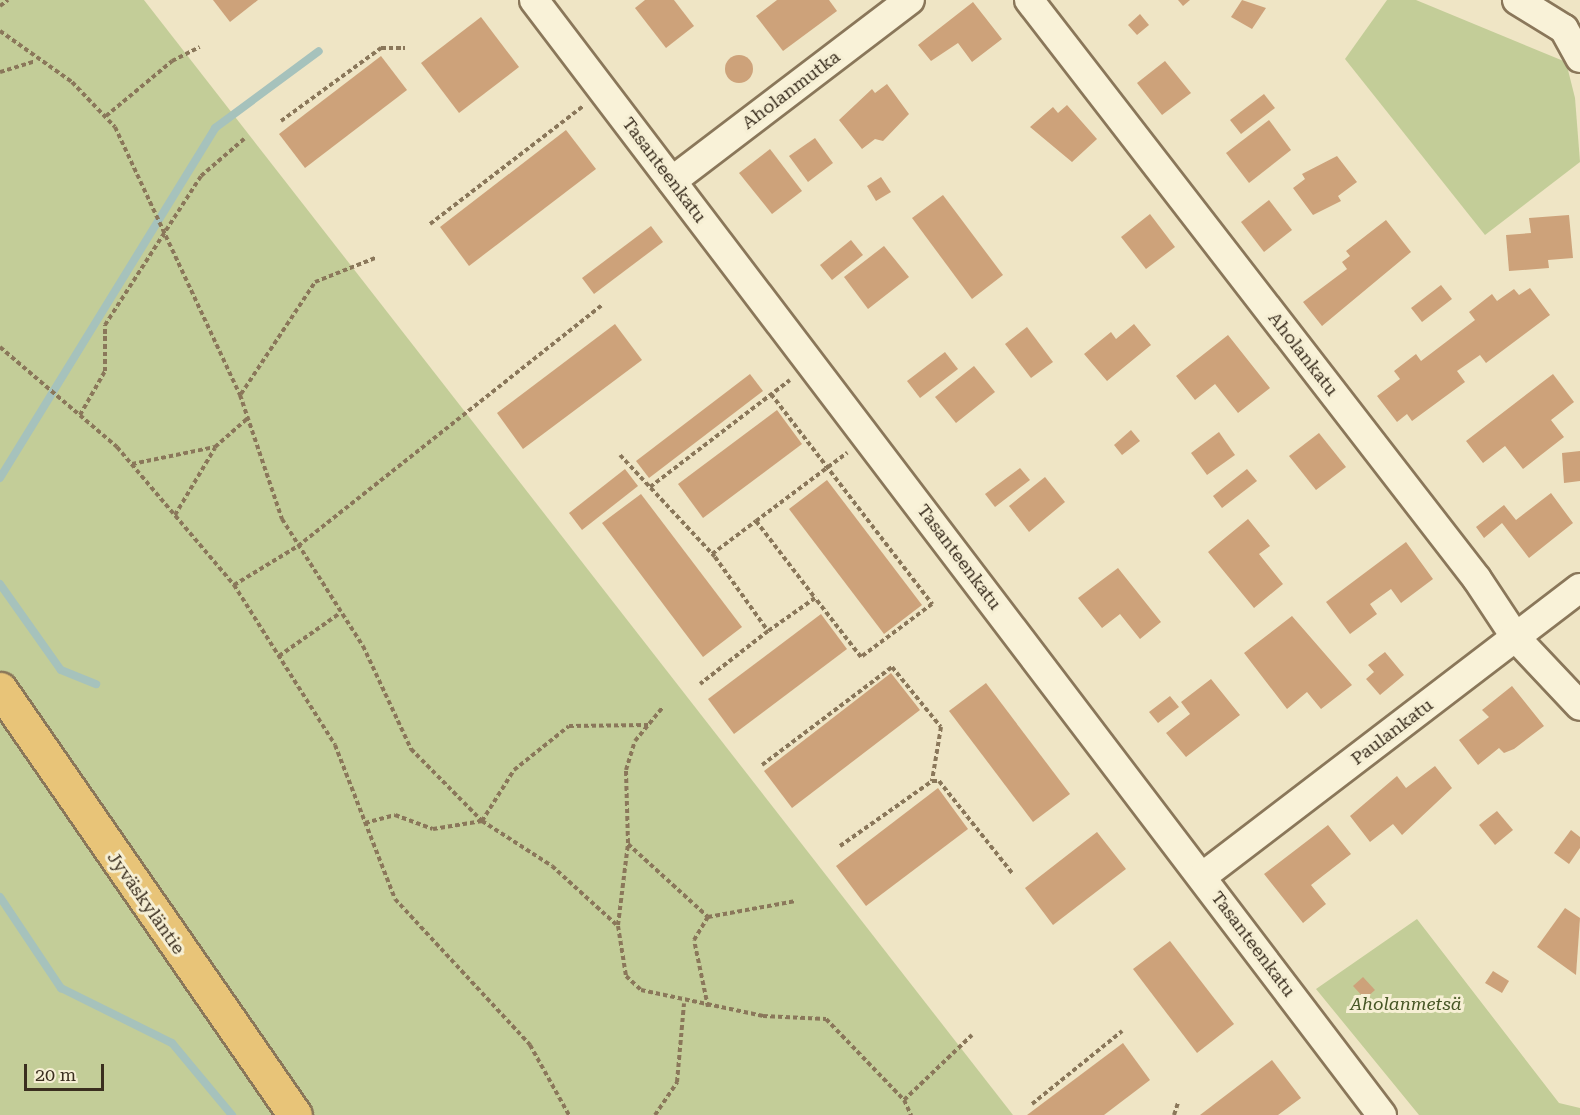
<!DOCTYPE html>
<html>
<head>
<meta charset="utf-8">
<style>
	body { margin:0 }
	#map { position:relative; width:1580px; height:1115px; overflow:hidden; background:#efe5c5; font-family:"Roboto Serif",serif }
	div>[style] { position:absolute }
	.green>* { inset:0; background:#c3cd98 }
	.stream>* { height:8px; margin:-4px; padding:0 4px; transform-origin:4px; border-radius:4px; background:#a6c2bc }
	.building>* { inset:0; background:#cda27a }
	.round { border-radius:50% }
	.path>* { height:4px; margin-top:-2px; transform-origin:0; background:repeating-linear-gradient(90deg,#8a775a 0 4.5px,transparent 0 7.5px) }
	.roads { filter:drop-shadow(2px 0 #8a775a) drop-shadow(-2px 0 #8a775a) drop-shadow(0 2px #8a775a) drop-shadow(0 -2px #8a775a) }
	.minor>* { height:28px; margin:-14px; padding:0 14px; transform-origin:14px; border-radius:14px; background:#f9f2d8 }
	.trunk>* { height:33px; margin:-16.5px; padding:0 16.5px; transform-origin:16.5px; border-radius:16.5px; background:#e8c478 }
	span { translate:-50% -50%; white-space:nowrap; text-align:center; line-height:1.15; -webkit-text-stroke:6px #f6efd4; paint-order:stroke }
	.street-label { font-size:18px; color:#3a2e1f }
	.park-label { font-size:18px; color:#465625; font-style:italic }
	.scale { position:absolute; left:24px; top:1064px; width:80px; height:27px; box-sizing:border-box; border:3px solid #3a2e1f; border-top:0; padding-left:8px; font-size:18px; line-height:21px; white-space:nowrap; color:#3a2e1f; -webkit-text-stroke:4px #f6efd4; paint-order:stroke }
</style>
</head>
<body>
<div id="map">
	<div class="green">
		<div style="clip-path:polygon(0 0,144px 0,1013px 1115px,0 1115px)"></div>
		<div style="clip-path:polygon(1387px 0,1416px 0,1566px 62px,1575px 98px,1580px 162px,1485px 235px,1345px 59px)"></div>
		<div style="clip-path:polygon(1417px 919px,1559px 1103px,1580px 1108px,1580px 1115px,1419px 1115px,1316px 989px)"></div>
	</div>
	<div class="stream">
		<div style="left:0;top:478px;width:411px;rotate:-58.4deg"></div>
		<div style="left:215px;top:128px;width:129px;rotate:-36.5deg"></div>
		<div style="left:0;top:584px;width:105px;rotate:54.7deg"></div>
		<div style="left:61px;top:670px;width:38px;rotate:22deg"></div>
		<div style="left:0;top:897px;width:110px;rotate:56.2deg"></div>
		<div style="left:61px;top:988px;width:124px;rotate:26.4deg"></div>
		<div style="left:172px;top:1043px;width:94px;rotate:50.2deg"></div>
	</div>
	<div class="building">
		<div style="clip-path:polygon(213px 0,258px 0,230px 22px)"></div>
		<div style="clip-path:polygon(645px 0,674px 0,694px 26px,666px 48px,635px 8px)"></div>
		<div style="clip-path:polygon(777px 0,829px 0,837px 11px,783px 51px,756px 16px)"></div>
		<div style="clip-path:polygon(1178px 0,1190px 0,1183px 6px)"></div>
		<div style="clip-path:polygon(1242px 0,1266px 8px,1252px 29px,1231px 17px)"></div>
		<div style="clip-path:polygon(973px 2px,1002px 39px,972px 62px,958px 43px,931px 61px,918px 45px)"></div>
		<div style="clip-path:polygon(1140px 14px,1149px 25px,1137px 35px,1128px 25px)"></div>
		<div style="clip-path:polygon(481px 17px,519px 67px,459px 113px,421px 63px)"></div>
		<div class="round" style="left:725px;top:55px;width:28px;height:28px"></div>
		<div style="clip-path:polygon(381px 56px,407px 90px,305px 168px,279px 134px)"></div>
		<div style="clip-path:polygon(1165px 61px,1191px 93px,1162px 115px,1137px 83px)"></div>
		<div style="clip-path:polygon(887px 84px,909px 114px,883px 141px,875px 139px,862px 149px,839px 120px,872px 89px,875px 93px)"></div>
		<div style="clip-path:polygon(1264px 94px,1275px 108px,1241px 134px,1230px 120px)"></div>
		<div style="clip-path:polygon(1067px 105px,1097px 139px,1072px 162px,1030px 127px,1053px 107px,1058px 113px)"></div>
		<div style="clip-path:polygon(1269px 120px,1291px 150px,1249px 183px,1226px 153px)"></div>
		<div style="clip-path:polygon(566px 130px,596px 169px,469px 266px,440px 227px)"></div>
		<div style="clip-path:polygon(815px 138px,833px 163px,808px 182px,789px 156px)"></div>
		<div style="clip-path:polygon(770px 149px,802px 191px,772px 214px,739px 173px)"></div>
		<div style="clip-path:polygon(1337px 156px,1357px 182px,1338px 196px,1341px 201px,1313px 215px,1293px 188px,1305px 179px,1302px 174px)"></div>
		<div style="clip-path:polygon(881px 177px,891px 192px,876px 201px,867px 186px)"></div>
		<div style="clip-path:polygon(943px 195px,1003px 275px,972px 299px,912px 218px)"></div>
		<div style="clip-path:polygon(1269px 200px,1292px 230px,1264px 252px,1241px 222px)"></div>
		<div style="clip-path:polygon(1150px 214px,1175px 247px,1146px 269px,1121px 237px)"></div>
		<div style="clip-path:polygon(1569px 215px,1573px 258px,1548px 260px,1549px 268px,1509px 271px,1506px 235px,1531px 233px,1529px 218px)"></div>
		<div style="clip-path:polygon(1386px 220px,1411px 252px,1322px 326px,1303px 302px,1347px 269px,1342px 262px,1350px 256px,1346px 251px)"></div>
		<div style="clip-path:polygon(651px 226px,663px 242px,594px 294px,582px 278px)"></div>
		<div style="clip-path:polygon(851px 240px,863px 255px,832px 280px,820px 265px)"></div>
		<div style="clip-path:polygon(884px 246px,909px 277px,868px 309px,844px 277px)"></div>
		<div style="clip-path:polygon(1441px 285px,1452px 299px,1422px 322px,1411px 308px)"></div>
		<div style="clip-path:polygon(1530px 288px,1550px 315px,1486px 363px,1480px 355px,1457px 371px,1465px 382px,1412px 421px,1407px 414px,1397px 422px,1377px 396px,1400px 379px,1394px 371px,1416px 354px,1421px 361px,1475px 320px,1469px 312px,1492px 294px,1497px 301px,1514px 289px,1519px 295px)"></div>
		<div style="clip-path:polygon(615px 324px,642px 360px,523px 449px,497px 413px)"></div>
		<div style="clip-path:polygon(1134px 324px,1151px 345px,1107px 381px,1084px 354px,1111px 332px,1116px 339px)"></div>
		<div style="clip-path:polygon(1027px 327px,1053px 362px,1031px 378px,1005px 344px)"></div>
		<div style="clip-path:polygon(1228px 335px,1270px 388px,1238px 413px,1215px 384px,1195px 400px,1176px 376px)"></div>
		<div style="clip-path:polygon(945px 352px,958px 369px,920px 398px,907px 381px)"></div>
		<div style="clip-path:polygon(974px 366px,995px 392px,956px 423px,935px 397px)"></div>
		<div style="clip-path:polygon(750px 374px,763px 391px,649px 478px,636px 461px)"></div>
		<div style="clip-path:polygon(1553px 374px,1574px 402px,1551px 420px,1564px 437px,1523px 469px,1505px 446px,1483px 463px,1466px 441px)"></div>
		<div style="clip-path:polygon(777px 410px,802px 444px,703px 518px,678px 484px)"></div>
		<div style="clip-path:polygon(1131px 430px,1140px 441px,1122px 455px,1114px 445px)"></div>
		<div style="clip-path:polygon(1219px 432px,1235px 455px,1207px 475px,1191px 453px)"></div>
		<div style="clip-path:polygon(1319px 433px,1346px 467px,1316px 490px,1289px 456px)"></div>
		<div style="clip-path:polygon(1580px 451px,1580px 481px,1564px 483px,1562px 453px)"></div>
		<div style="clip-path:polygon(1020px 468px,1030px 480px,995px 507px,985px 494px)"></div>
		<div style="clip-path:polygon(625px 469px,638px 486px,582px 530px,569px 513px)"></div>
		<div style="clip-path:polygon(1247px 469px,1257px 481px,1222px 508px,1213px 496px)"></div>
		<div style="clip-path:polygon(1045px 477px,1065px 502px,1029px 532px,1009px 506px)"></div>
		<div style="clip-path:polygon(827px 480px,922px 605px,884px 634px,789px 509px)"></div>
		<div style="clip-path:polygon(1551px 493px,1573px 523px,1529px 558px,1502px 523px,1484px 538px,1476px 527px,1504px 505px,1516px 520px)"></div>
		<div style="clip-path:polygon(641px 494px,742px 627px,703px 657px,602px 523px)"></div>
		<div style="clip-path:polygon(1248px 519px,1270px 546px,1259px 554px,1283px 584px,1254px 608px,1208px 552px)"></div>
		<div style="clip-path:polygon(1406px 542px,1433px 579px,1401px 603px,1391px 589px,1370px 604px,1377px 614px,1350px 634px,1326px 602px)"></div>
		<div style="clip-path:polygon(1118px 568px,1161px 622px,1140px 639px,1120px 614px,1102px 628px,1078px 598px)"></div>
		<div style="clip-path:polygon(821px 614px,847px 649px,734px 734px,708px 699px)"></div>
		<div style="clip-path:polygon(1292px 616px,1352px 685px,1321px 709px,1307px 692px,1287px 709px,1244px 653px)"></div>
		<div style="clip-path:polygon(1385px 652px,1404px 675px,1380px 695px,1366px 679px,1374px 672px,1368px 665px)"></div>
		<div style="clip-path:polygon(891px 673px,920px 710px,792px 808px,764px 771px)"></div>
		<div style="clip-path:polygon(1211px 679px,1240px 715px,1186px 757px,1166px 733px,1190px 714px,1181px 702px)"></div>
		<div style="clip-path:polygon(986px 683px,1070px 794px,1033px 822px,949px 711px)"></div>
		<div style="clip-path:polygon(1512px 686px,1544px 726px,1514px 749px,1504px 753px,1499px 748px,1478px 765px,1459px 740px,1489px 717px,1482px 710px)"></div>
		<div style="clip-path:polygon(1170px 696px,1179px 707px,1158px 723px,1149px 712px)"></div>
		<div style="clip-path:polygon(1435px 766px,1452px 788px,1402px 835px,1393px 824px,1370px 842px,1350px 816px,1397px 776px,1406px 788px)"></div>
		<div style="clip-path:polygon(938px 788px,968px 829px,866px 906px,836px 866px)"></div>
		<div style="clip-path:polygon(1497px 811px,1513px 830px,1495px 845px,1479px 825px)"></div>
		<div style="clip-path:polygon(1328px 825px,1351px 854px,1311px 885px,1326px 904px,1303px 923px,1264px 874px)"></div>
		<div style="clip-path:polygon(1571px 830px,1580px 837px,1580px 848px,1569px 864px,1554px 853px)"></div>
		<div style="clip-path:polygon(1097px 832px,1126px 869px,1053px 925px,1025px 888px)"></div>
		<div style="clip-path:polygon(1565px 908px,1580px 918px,1576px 975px,1537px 947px)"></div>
		<div style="clip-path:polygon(1170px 941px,1234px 1024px,1197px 1053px,1133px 969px)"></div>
		<div style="clip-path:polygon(1493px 971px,1509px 981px,1502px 993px,1485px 983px)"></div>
		<div style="clip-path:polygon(1363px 977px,1375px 990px,1365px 999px,1353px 986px)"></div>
		<div style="clip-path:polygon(1123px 1043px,1150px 1080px,1104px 1115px,1027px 1115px)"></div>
		<div style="clip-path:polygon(1272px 1060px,1301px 1098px,1278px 1115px,1200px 1115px)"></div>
	</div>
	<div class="path">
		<div style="left:0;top:6px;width:10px;rotate:-37deg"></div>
		<div style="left:0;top:31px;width:88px;rotate:35.3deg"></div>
		<div style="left:72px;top:82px;width:62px;rotate:46.3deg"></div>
		<div style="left:115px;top:127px;width:296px;rotate:65deg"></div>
		<div style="left:240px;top:395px;width:131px;rotate:71.3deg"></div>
		<div style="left:282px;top:519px;width:151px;rotate:57.5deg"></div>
		<div style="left:363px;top:646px;width:114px;rotate:65deg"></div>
		<div style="left:411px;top:749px;width:101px;rotate:45.4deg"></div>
		<div style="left:482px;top:821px;width:83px;rotate:32.7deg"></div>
		<div style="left:552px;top:866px;width:89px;rotate:42.3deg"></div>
		<div style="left:618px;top:926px;width:51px;rotate:80.9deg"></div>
		<div style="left:626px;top:976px;width:21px;rotate:43deg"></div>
		<div style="left:641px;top:990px;width:125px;rotate:12deg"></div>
		<div style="left:763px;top:1016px;width:63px;rotate:2.7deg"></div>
		<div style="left:826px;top:1019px;width:112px;rotate:46.1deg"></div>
		<div style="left:904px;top:1100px;width:17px;rotate:65deg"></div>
		<div style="left:0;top:72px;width:37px;rotate:-17deg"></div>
		<div style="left:106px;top:116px;width:86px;rotate:-39.8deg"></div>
		<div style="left:172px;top:61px;width:31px;rotate:-27deg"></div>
		<div style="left:281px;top:121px;width:124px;rotate:-36.1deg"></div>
		<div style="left:381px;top:48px;width:24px"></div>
		<div style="left:430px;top:224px;width:193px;rotate:-37.6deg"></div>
		<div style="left:0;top:347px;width:154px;rotate:40.5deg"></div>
		<div style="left:117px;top:447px;width:181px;rotate:49.7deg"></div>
		<div style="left:234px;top:585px;width:189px;rotate:57.7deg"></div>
		<div style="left:335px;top:745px;width:165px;rotate:68.7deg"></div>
		<div style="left:395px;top:899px;width:199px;rotate:47.2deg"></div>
		<div style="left:530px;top:1045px;width:80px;rotate:60.9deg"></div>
		<div style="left:241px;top:394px;width:134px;rotate:-56.5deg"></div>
		<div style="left:315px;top:282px;width:65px;rotate:-21.8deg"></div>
		<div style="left:771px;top:394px;width:265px;rotate:52.5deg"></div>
		<div style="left:932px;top:604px;width:89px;rotate:143.3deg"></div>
		<div style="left:861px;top:657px;width:75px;rotate:-127.9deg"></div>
		<div style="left:80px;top:415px;width:51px;rotate:-60.4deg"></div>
		<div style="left:105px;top:371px;width:46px;rotate:-90deg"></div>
		<div style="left:105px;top:325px;width:177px;rotate:-57.2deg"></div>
		<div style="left:201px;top:176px;width:57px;rotate:-40.7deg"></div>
		<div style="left:620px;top:455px;width:139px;rotate:47deg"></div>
		<div style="left:715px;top:557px;width:91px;rotate:54.4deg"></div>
		<div style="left:768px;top:631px;width:86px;rotate:142.1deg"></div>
		<div style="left:132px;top:464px;width:85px;rotate:-11.6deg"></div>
		<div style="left:215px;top:447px;width:45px;rotate:-41.4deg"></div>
		<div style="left:650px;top:487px;width:176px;rotate:-37.4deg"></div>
		<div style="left:175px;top:515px;width:78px;rotate:-59.2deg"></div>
		<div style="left:756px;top:521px;width:114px;rotate:-36.8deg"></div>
		<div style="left:712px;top:554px;width:55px;rotate:-36.9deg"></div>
		<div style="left:756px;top:521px;width:97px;rotate:52.5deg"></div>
		<div style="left:815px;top:598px;width:57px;rotate:144.9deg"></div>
		<div style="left:234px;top:585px;width:75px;rotate:-31.4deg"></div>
		<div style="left:298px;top:546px;width:388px;rotate:-38.4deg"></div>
		<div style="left:279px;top:656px;width:75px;rotate:-35.2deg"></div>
		<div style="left:762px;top:765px;width:163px;rotate:-37deg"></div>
		<div style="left:892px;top:667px;width:77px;rotate:50.8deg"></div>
		<div style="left:941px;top:727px;width:55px;rotate:99.5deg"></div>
		<div style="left:365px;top:823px;width:31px;rotate:-15deg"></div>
		<div style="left:395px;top:815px;width:40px;rotate:20.2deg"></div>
		<div style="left:433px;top:829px;width:50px;rotate:-9.3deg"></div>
		<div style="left:482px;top:821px;width:60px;rotate:-57.9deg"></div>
		<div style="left:514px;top:770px;width:70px;rotate:-38.7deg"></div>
		<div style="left:569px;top:726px;width:79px;rotate:-0.7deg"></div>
		<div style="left:628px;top:844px;width:108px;rotate:42.4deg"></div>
		<div style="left:708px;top:917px;width:89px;rotate:-10.3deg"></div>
		<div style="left:840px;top:846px;width:113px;rotate:-35.2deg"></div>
		<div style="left:932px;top:781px;width:7px"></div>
		<div style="left:939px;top:781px;width:119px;rotate:51.5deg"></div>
		<div style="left:618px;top:925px;width:83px;rotate:-83deg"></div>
		<div style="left:628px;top:843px;width:73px;rotate:-91.6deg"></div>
		<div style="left:626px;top:770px;width:30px;rotate:-73deg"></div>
		<div style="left:635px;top:741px;width:44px;rotate:-50.5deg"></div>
		<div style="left:708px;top:1007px;width:68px;rotate:-101.8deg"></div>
		<div style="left:694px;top:940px;width:27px;rotate:-59deg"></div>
		<div style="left:904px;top:1100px;width:94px;rotate:-43.7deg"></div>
		<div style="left:1032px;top:1104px;width:116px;rotate:-39deg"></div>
		<div style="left:655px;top:1115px;width:40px;rotate:-56deg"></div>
		<div style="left:677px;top:1082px;width:79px;rotate:-84.9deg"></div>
		<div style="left:1174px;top:1115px;width:13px;rotate:-72deg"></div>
	</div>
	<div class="roads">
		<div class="minor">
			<div style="left:534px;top:0;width:1401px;rotate:52.75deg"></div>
			<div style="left:1029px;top:0;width:732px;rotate:52.27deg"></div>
			<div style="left:1477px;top:579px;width:71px;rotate:56.5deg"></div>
			<div style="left:1516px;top:638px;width:93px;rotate:46.7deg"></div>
			<div style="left:1517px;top:0;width:55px;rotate:31.7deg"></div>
			<div style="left:1564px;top:29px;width:33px;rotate:61deg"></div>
			<div style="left:672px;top:181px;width:299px;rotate:-37.3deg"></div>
			<div style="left:1203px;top:876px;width:474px;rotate:-37.4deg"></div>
		</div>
		<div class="trunk">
			<div style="left:0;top:689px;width:518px;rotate:55.3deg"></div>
		</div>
	</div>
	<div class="street-label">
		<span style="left:791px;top:90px;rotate:-37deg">Aholanmutka</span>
		<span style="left:664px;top:170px;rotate:53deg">Tasanteenkatu</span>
		<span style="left:1303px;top:354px;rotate:52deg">Aholankatu</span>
		<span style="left:959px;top:557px;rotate:53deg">Tasanteenkatu</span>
		<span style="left:1392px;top:732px;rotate:-37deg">Paulankatu</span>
		<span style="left:146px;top:903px;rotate:55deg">Jyväskyläntie</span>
		<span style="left:1253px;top:944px;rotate:53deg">Tasanteenkatu</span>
	</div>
	<div class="park-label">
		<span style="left:1406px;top:1004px">Aholanmetsä</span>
	</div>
	<div class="scale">20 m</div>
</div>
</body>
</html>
